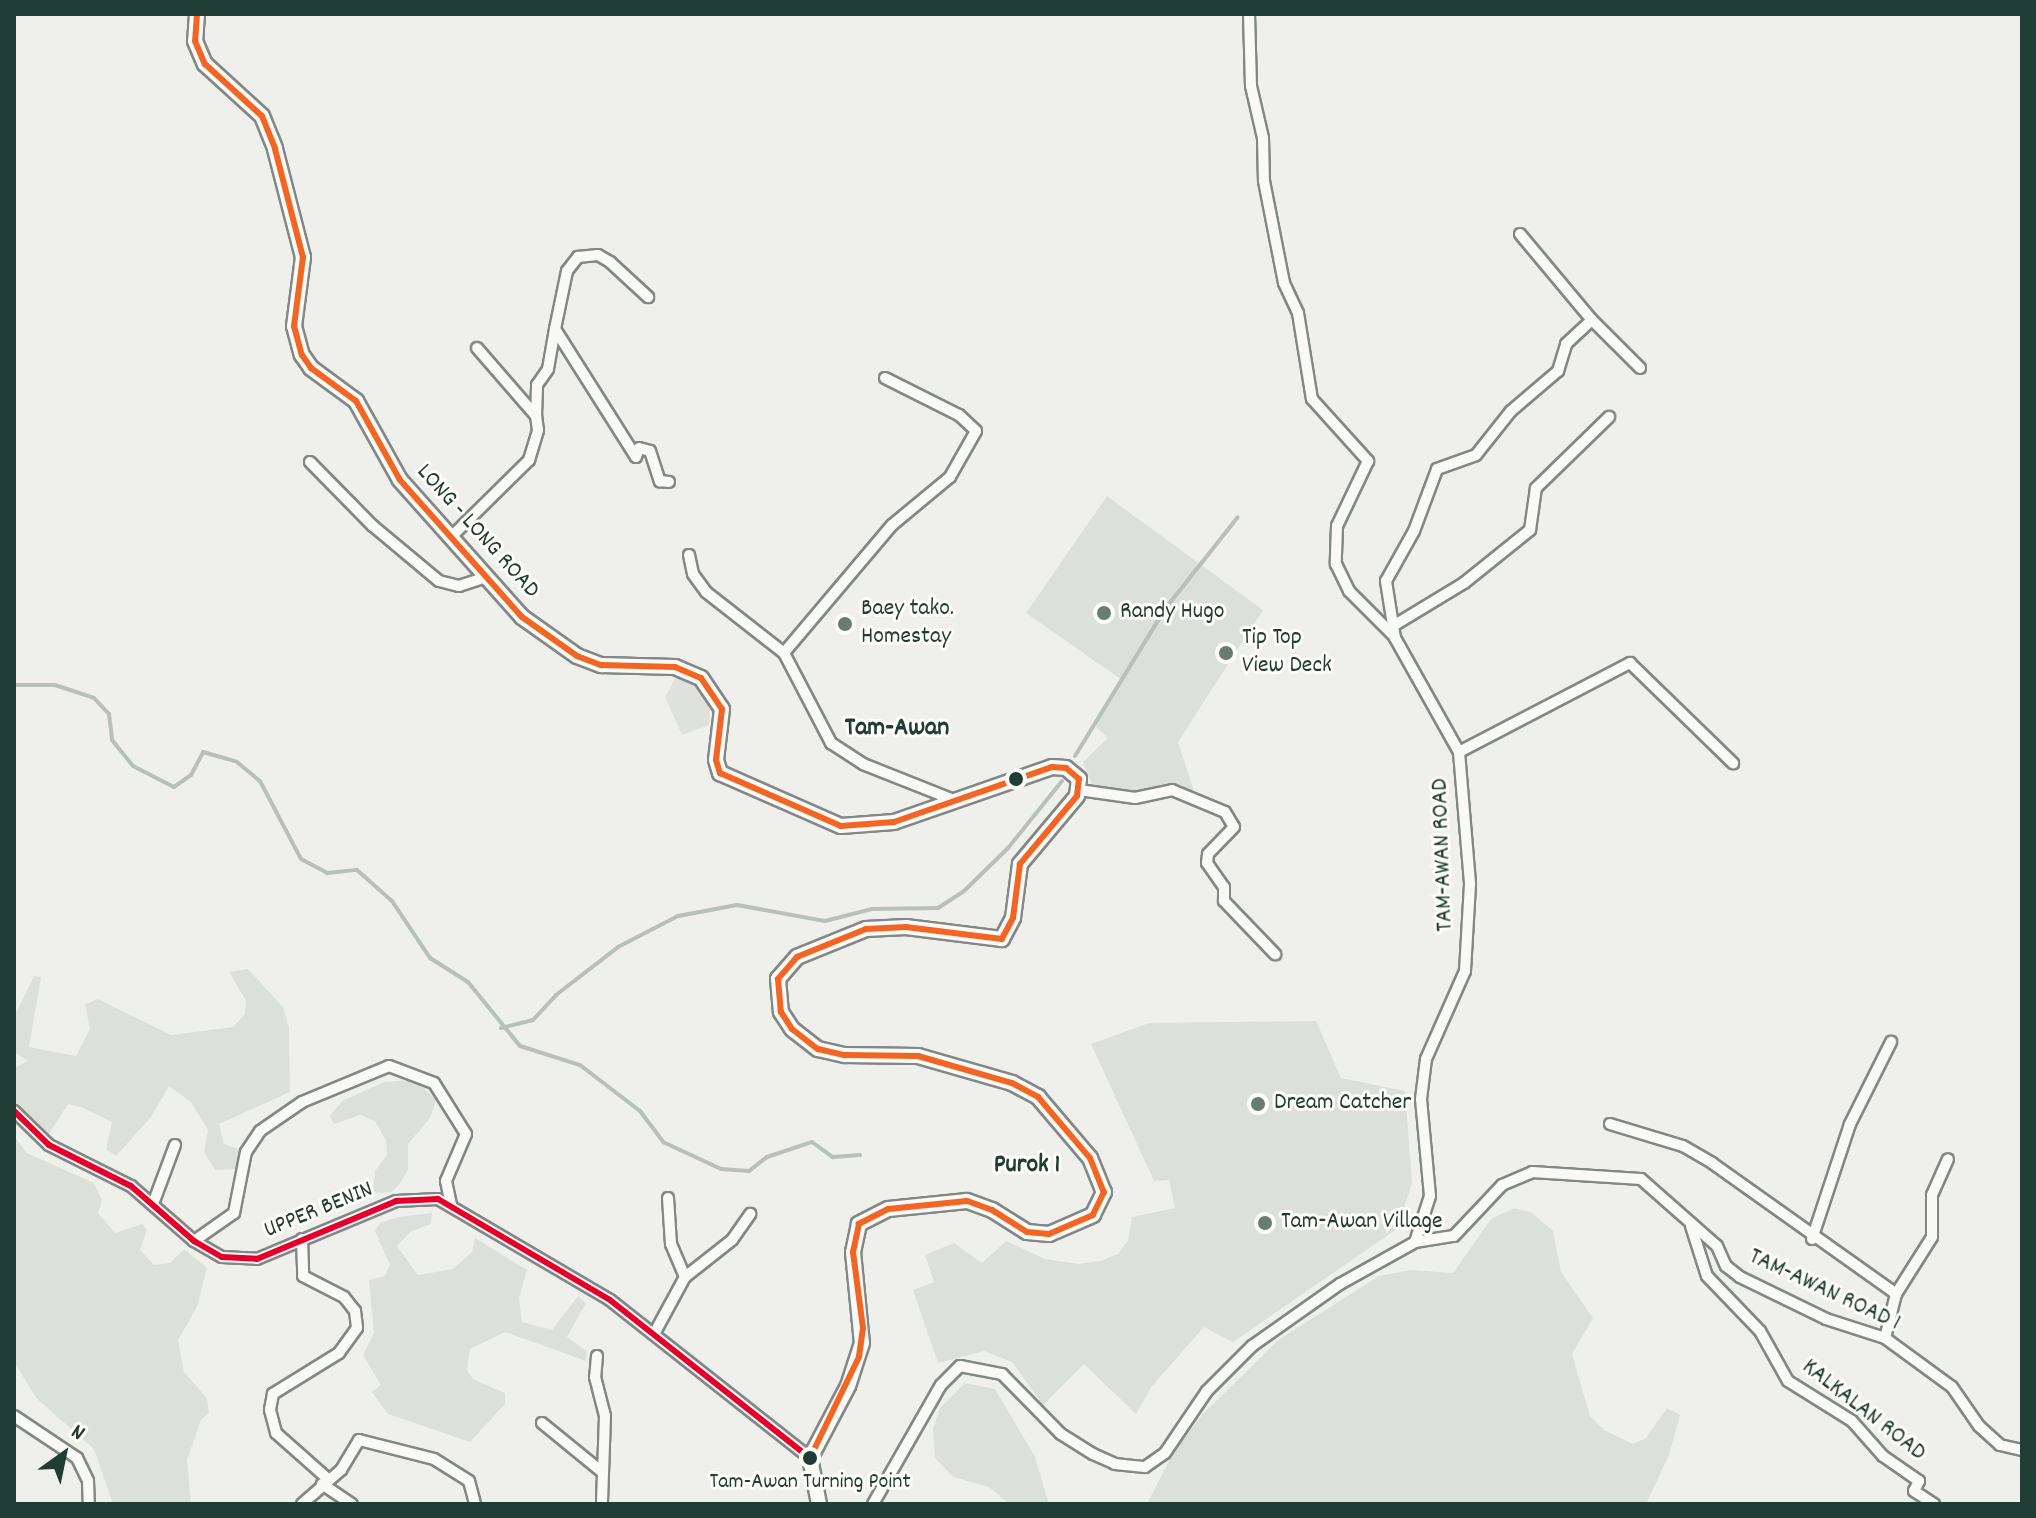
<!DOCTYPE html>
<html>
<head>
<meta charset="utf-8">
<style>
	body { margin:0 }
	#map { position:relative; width:2036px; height:1518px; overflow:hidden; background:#eff0ec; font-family:Dekko,sans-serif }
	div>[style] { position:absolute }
	.built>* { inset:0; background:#dee1dc }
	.green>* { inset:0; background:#dce0db }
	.stream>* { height:4px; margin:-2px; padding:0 2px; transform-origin:2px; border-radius:2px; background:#b7c0ba }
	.roads { filter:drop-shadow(2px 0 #828885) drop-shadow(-2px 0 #828885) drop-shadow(0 2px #828885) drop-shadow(0 -2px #828885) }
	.street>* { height:10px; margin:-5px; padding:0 5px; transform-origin:5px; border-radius:5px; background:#f9f9f7 }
	.secondary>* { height:14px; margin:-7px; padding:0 7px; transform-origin:7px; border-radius:7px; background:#f9f9f7 }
	.bus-1>* { height:6px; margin:-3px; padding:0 3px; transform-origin:3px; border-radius:3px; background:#f26522 }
	.bus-2>* { height:6px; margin:-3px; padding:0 3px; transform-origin:3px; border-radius:3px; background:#e4002b }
	.dots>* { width:22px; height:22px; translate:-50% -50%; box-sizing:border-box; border:4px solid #fdfcf7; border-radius:50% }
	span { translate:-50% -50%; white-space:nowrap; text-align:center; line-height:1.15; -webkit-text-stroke:6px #fdfcf7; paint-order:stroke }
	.bus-label { font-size:22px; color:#1f3d34 }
	.street-label { font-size:24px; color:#1f3d34 }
	.poi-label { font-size:24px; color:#1f3d34 }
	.left { translate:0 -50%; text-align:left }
	.neighbourhood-label { font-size:26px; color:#1f3d34; font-weight:700 }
	.frame { position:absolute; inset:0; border:16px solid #1f3d34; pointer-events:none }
	.north { position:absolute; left:24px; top:1414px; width:80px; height:80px; -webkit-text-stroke:6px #fdfcf7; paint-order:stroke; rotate:33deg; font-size:22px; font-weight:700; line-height:32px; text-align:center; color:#1f3d34 }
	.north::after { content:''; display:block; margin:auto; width:28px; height:36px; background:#1f3d34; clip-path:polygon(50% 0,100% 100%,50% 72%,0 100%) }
</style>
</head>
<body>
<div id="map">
	<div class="built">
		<div style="clip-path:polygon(676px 677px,702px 689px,710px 710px,709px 725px,682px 735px,665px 697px)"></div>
	</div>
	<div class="green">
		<div style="clip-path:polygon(1107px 496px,1263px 610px,1178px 742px,1194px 791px,1177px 787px,1130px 793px,1093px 786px,1083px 762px,1108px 738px,1093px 724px,1122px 680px,1026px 613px)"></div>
		<div style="clip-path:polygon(248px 969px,283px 1007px,289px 1028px,290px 1092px,219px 1124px,224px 1144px,242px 1150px,243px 1159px,235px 1169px,215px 1170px,204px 1152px,208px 1130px,191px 1102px,169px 1086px,151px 1117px,116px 1156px,106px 1149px,112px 1122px,81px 1107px,68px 1104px,47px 1137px,14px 1107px,14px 1068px,28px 1061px,14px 1052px,14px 1017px,34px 976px,41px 977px,29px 1047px,76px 1056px,90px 1029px,85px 1004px,98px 999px,171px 1035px,233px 1027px,245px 1014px,246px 1001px,229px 972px)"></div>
		<div style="clip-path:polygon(1316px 1021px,1341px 1078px,1405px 1091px,1412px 1183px,1397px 1229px,1233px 1342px,1204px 1327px,1152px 1386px,1136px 1414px,1084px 1364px,1043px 1405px,1012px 1362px,984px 1351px,938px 1363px,913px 1290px,934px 1282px,925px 1255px,954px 1243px,982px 1263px,1006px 1241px,1045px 1259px,1079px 1264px,1100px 1261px,1118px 1254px,1128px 1240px,1132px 1217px,1175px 1208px,1169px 1180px,1154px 1181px,1091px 1044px,1149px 1023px)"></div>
		<div style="clip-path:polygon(416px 1080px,436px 1100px,430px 1118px,408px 1144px,408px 1170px,400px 1183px,392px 1192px,373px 1193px,375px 1171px,387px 1155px,386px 1141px,375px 1121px,360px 1115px,334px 1124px,330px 1116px,342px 1101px,384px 1082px)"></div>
		<div style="clip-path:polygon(14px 1136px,27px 1153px,94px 1183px,102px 1200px,98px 1213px,115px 1233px,142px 1224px,147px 1230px,140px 1250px,154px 1265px,170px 1263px,184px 1249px,207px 1268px,197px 1307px,178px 1340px,184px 1372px,207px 1398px,209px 1413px,201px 1420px,187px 1460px,191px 1504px,113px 1504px,94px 1449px,36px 1398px,14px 1361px)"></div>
		<div style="clip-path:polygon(1515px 1208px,1532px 1213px,1553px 1231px,1561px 1272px,1593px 1318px,1572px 1354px,1590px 1416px,1604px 1430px,1633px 1444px,1646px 1438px,1667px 1408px,1680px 1415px,1669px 1455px,1646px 1504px,1147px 1504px,1173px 1453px,1203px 1414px,1278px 1340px,1379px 1276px,1411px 1270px,1453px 1273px,1492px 1218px)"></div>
		<div style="clip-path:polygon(432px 1213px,431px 1224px,410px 1232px,397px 1246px,418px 1275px,453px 1269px,472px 1252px,475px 1238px,527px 1270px,519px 1298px,522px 1322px,552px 1330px,578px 1296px,586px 1303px,567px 1337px,587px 1351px,586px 1361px,505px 1332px,470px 1349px,467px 1370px,473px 1379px,505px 1393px,505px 1404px,470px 1442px,388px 1414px,372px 1392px,381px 1385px,363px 1355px,374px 1333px,369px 1280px,385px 1276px,390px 1265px,375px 1231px,380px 1223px,398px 1217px)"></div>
		<div style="clip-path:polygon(965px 1383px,995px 1389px,1035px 1457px,1049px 1504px,1009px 1504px,989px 1487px,953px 1477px,935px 1458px,933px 1429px,940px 1408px)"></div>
	</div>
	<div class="stream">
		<div style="left:14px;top:685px;width:41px"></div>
		<div style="left:55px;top:685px;width:41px;rotate:18.4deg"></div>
		<div style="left:94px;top:698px;width:22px;rotate:47deg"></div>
		<div style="left:109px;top:714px;width:26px;rotate:83deg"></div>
		<div style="left:112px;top:740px;width:33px;rotate:51deg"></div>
		<div style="left:133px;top:766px;width:46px;rotate:27.1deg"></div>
		<div style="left:174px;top:787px;width:21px;rotate:-35deg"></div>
		<div style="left:191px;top:775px;width:26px;rotate:-62deg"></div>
		<div style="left:203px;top:752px;width:35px;rotate:16deg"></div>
		<div style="left:237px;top:762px;width:30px;rotate:40deg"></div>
		<div style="left:260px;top:781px;width:88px;rotate:62.3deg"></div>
		<div style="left:301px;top:859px;width:30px;rotate:28deg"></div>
		<div style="left:327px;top:873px;width:30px;rotate:-6deg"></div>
		<div style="left:357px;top:870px;width:47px;rotate:41.5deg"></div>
		<div style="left:392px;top:901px;width:69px;rotate:56.3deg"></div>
		<div style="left:430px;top:958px;width:45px;rotate:32.3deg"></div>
		<div style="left:468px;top:982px;width:82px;rotate:50.9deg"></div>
		<div style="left:520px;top:1046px;width:63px;rotate:17.6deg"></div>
		<div style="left:580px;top:1065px;width:76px;rotate:37.5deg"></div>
		<div style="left:640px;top:1111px;width:39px;rotate:53deg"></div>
		<div style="left:663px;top:1142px;width:64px;rotate:25deg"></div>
		<div style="left:721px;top:1169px;width:28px;rotate:4deg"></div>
		<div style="left:749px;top:1171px;width:23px;rotate:-38deg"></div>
		<div style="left:767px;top:1157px;width:47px;rotate:-18.4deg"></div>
		<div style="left:812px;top:1142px;width:26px;rotate:36deg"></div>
		<div style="left:833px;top:1157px;width:27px;rotate:-4deg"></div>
		<div style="left:1075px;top:756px;width:172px;rotate:-58.5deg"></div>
		<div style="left:1165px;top:609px;width:117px;rotate:-51.6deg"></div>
		<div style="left:501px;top:1028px;width:33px;rotate:-14deg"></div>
		<div style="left:533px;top:1020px;width:34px;rotate:-47deg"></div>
		<div style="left:556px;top:995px;width:78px;rotate:-37.7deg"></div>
		<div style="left:618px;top:947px;width:68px;rotate:-27.3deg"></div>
		<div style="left:678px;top:916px;width:60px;rotate:-10.6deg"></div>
		<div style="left:737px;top:905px;width:89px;rotate:10.3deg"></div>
		<div style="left:825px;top:921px;width:49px;rotate:-14.3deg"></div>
		<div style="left:872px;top:909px;width:66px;rotate:-0.9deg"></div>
		<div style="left:938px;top:908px;width:31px;rotate:-33deg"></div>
		<div style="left:964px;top:891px;width:62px;rotate:-44.3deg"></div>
		<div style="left:1008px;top:848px;width:86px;rotate:-51.1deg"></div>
	</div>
	<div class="roads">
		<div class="street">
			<div style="left:1249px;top:14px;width:72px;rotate:88.4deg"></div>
			<div style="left:1251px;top:86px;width:53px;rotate:77deg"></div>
			<div style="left:1263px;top:138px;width:43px;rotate:88.7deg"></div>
			<div style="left:1264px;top:181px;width:104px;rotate:78.9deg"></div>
			<div style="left:1284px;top:283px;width:33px;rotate:65deg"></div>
			<div style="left:1298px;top:313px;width:87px;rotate:80.8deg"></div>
			<div style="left:1312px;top:399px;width:84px;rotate:47.9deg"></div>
			<div style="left:1368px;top:461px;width:72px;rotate:115.5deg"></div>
			<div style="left:1337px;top:526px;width:38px;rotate:92deg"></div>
			<div style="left:1336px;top:564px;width:30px;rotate:64deg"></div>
			<div style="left:1349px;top:591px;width:64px;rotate:45deg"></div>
			<div style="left:1520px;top:234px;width:112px;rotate:50.1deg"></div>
			<div style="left:1592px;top:320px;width:68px;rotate:45deg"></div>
			<div style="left:555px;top:329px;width:59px;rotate:-78.3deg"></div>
			<div style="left:567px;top:271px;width:18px;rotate:-52deg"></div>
			<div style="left:578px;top:257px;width:20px;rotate:-6deg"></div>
			<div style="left:598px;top:255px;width:14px;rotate:30deg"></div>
			<div style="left:610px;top:262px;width:52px;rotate:42.6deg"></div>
			<div style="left:885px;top:378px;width:83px;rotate:26.6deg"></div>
			<div style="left:959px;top:415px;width:23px;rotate:43deg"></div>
			<div style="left:976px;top:431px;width:53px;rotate:119.5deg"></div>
			<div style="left:950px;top:477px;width:75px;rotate:140.4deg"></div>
			<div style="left:892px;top:525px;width:167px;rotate:130.2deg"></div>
			<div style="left:784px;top:653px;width:102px;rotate:62.4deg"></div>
			<div style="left:831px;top:743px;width:38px;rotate:33deg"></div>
			<div style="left:863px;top:764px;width:98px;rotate:21.6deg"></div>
			<div style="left:536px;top:416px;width:31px;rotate:-88deg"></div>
			<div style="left:537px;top:385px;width:19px;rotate:-55deg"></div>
			<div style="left:548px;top:369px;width:41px;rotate:-80.1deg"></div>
			<div style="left:555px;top:329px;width:151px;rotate:57.7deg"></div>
			<div style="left:636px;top:457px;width:9px;rotate:-72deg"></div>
			<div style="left:639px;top:448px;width:11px;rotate:15deg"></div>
			<div style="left:650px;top:451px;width:32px;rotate:72deg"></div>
			<div style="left:660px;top:481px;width:9px;rotate:6deg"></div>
			<div style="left:310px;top:462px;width:90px;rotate:45.5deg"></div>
			<div style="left:373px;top:526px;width:86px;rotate:39.8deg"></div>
			<div style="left:439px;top:581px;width:21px;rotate:14deg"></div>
			<div style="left:459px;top:586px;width:28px;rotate:-18deg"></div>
			<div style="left:451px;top:537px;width:110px;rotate:-44.6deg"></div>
			<div style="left:529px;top:460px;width:31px;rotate:-73deg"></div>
			<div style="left:538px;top:430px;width:14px;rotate:-98deg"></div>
			<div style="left:536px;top:416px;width:90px;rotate:-130.9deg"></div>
			<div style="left:689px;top:555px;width:19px;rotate:78deg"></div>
			<div style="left:693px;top:574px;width:22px;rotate:54deg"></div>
			<div style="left:706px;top:592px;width:99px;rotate:38deg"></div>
			<div style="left:1393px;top:626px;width:83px;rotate:-31.2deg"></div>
			<div style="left:1464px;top:583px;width:85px;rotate:-38.8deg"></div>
			<div style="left:1530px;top:530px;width:42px;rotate:-81.9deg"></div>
			<div style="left:1536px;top:488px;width:102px;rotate:-44.2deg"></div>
			<div style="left:1459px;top:752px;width:193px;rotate:-27.5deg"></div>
			<div style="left:1630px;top:663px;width:144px;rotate:44.2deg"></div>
			<div style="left:1079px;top:790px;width:57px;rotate:8.1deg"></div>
			<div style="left:1135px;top:798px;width:38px;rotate:-12deg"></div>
			<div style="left:1172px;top:790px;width:57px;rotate:22.5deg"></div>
			<div style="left:1225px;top:812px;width:17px;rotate:59deg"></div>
			<div style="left:1234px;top:827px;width:37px;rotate:134deg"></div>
			<div style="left:1208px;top:854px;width:9px;rotate:96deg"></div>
			<div style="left:1207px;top:863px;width:29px;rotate:55deg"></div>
			<div style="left:1224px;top:887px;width:14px;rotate:90deg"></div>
			<div style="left:1224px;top:901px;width:74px;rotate:46.1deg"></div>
			<div style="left:14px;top:1111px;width:49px;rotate:44.2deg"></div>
			<div style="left:49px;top:1145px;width:92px;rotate:26.6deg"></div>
			<div style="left:131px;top:1186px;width:84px;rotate:41.1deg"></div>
			<div style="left:194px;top:1241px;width:32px;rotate:30deg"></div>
			<div style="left:222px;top:1257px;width:35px;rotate:3deg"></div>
			<div style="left:257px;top:1259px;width:151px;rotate:-22.6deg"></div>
			<div style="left:396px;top:1201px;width:42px;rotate:-2.7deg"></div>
			<div style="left:438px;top:1199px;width:199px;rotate:30.4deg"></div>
			<div style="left:610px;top:1300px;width:255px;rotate:38.3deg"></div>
			<div style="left:1610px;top:1124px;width:76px;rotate:16.8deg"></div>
			<div style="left:1683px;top:1146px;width:34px;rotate:30deg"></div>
			<div style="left:1712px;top:1163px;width:226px;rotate:35.4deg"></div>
			<div style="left:1896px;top:1294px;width:45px;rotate:104deg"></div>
			<div style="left:668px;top:1198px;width:46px;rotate:86.3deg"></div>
			<div style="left:671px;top:1244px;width:36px;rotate:67deg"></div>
			<div style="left:153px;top:1204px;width:63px;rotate:-69.6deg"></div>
			<div style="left:1691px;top:1226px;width:52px;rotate:72.3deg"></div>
			<div style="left:1707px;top:1276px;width:76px;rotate:46.1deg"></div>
			<div style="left:1760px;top:1331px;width:57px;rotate:60.8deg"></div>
			<div style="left:1788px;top:1381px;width:75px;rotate:32deg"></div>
			<div style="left:1852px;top:1421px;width:47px;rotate:48.5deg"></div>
			<div style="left:1883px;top:1456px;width:44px;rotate:34.8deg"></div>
			<div style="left:1919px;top:1481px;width:11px;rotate:117deg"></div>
			<div style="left:1914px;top:1491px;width:24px;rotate:33deg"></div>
			<div style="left:302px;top:1239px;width:37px;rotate:88deg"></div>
			<div style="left:303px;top:1276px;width:46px;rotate:27.1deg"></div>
			<div style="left:344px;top:1297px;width:18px;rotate:52deg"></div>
			<div style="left:355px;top:1311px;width:17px;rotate:83deg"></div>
			<div style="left:357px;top:1328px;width:31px;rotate:126deg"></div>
			<div style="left:339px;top:1353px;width:78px;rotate:148.2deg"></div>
			<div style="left:273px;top:1394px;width:16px;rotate:101deg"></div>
			<div style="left:270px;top:1410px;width:24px;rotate:75deg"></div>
			<div style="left:276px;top:1433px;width:69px;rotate:41.5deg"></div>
			<div style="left:1812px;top:1239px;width:121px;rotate:-71.7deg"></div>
			<div style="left:1850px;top:1124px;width:92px;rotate:-63.4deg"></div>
			<div style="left:194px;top:1241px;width:49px;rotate:-35deg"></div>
			<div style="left:234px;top:1213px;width:62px;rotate:-78.9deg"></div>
			<div style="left:246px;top:1152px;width:25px;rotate:-56deg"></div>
			<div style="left:260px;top:1131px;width:51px;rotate:-34.6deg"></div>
			<div style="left:302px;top:1102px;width:94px;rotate:-22.5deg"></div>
			<div style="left:389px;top:1066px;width:48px;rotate:20.7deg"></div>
			<div style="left:434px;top:1083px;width:60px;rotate:57.9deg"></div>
			<div style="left:466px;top:1134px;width:51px;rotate:113.1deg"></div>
			<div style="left:446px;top:1181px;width:25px;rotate:78deg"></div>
			<div style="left:1415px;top:1242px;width:48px;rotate:-71.9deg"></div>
			<div style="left:1430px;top:1196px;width:97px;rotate:-95.3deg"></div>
			<div style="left:1421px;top:1099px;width:40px;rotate:-82.9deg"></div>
			<div style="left:1426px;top:1059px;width:96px;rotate:-66.1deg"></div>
			<div style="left:1465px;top:971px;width:88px;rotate:-86.7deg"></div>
			<div style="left:1470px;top:883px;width:131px;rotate:-94.8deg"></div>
			<div style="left:1459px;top:752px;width:131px;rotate:-119.3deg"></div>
			<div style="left:1395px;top:638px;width:58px;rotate:-99deg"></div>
			<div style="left:1386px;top:581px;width:57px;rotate:-60.8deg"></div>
			<div style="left:1414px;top:531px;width:66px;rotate:-69.6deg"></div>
			<div style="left:1437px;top:469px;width:41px;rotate:-19.7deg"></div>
			<div style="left:1476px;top:455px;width:56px;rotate:-51.5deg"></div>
			<div style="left:1511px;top:411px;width:62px;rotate:-40.4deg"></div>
			<div style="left:1558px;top:371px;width:28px;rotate:-73deg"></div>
			<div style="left:1566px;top:344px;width:35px;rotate:-43deg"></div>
			<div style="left:1896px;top:1294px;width:67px;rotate:-57.7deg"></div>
			<div style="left:1932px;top:1237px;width:42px;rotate:-90deg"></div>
			<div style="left:1932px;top:1195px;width:39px;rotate:-66deg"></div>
			<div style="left:654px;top:1334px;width:65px;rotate:-61.5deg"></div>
			<div style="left:685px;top:1277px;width:60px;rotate:-38.2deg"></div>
			<div style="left:732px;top:1240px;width:32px;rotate:-55deg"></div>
			<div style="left:597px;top:1356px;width:21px;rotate:95deg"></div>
			<div style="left:595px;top:1377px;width:40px;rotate:75.6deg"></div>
			<div style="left:605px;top:1416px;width:88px;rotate:92deg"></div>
			<div style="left:14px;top:1416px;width:76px;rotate:33.7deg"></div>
			<div style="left:77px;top:1458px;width:25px;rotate:64deg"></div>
			<div style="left:88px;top:1481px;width:23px;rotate:88deg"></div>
			<div style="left:542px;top:1423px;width:77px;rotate:39.2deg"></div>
			<div style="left:322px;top:1484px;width:36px;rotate:34deg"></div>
			<div style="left:302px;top:1504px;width:52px;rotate:-41.1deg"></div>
			<div style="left:341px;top:1470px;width:35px;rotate:-59deg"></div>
			<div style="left:359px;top:1440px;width:77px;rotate:14.2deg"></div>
			<div style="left:434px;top:1459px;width:41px;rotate:32.2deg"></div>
			<div style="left:469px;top:1481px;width:24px;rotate:75deg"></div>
			<div style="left:873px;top:1504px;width:137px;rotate:-60.3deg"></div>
			<div style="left:941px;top:1385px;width:27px;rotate:-45deg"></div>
			<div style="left:960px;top:1366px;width:43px;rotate:10.8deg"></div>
			<div style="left:1002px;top:1374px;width:84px;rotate:45.5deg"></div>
			<div style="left:1061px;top:1434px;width:38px;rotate:32deg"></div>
			<div style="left:1093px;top:1454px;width:24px;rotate:24deg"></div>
			<div style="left:1115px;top:1464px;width:30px;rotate:6deg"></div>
			<div style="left:1145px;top:1467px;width:24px;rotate:-35deg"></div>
			<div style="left:1165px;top:1453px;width:75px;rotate:-55.9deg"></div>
			<div style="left:1207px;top:1391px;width:64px;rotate:-45deg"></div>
			<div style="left:1252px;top:1346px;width:108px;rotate:-35.2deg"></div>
			<div style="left:1340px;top:1284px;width:86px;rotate:-29.2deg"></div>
			<div style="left:1415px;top:1242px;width:39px;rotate:-9deg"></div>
			<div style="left:1454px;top:1236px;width:70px;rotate:-46.7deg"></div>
			<div style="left:1502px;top:1185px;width:33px;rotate:-23deg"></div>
			<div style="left:1532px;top:1172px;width:109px;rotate:3.7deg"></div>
			<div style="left:1641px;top:1179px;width:101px;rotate:41.4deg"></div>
			<div style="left:1717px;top:1246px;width:22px;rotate:66deg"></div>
			<div style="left:1726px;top:1266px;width:18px;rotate:38deg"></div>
			<div style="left:1740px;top:1277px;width:96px;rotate:26deg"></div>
			<div style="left:1826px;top:1319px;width:62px;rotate:17.9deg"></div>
			<div style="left:1885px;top:1338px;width:83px;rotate:36.2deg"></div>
			<div style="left:1952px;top:1387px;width:47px;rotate:55.3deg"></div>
			<div style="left:1979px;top:1426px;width:28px;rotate:42deg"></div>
			<div style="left:2000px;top:1445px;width:23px;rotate:13deg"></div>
		</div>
		<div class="secondary">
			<div style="left:197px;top:14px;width:27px;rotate:94deg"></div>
			<div style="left:195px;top:41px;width:25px;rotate:67deg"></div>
			<div style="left:205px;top:64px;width:77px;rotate:42.4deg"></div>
			<div style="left:262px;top:116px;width:35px;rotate:68deg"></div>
			<div style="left:275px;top:149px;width:112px;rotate:75.5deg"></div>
			<div style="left:303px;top:257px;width:70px;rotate:97.4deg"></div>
			<div style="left:294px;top:326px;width:30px;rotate:75deg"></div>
			<div style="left:302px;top:355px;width:16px;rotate:55deg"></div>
			<div style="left:311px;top:368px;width:56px;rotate:36.3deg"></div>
			<div style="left:356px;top:401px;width:90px;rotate:60.9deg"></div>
			<div style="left:400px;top:480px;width:183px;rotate:48.3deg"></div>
			<div style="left:522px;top:617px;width:67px;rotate:35.3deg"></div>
			<div style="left:577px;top:656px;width:26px;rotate:21deg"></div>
			<div style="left:601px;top:665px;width:74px;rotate:1.5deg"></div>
			<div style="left:675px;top:667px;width:28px;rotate:23deg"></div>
			<div style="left:701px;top:678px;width:37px;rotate:56deg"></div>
			<div style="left:722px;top:709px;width:51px;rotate:96.7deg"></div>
			<div style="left:716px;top:760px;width:14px;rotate:73deg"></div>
			<div style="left:720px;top:773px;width:132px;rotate:23.7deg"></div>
			<div style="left:841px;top:826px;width:53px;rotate:-4.3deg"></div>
			<div style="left:894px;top:822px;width:167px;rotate:-19.2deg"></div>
			<div style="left:1052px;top:767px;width:14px;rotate:4deg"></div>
			<div style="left:1066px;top:768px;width:17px;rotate:40deg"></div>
			<div style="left:1079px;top:779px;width:17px;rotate:97deg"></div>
			<div style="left:1077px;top:796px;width:89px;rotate:130deg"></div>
			<div style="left:1020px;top:864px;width:54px;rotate:97.4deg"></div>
			<div style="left:1013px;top:918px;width:24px;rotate:118deg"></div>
			<div style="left:1002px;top:939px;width:97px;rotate:-172.9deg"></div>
			<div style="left:906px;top:927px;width:40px;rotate:177.1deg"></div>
			<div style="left:866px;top:929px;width:74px;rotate:157.9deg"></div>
			<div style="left:797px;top:957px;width:29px;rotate:131deg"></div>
			<div style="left:778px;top:979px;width:33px;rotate:85deg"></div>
			<div style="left:781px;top:1012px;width:20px;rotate:57deg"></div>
			<div style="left:792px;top:1029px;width:33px;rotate:38deg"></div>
			<div style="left:818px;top:1049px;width:28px;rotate:13deg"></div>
			<div style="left:845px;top:1055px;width:73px;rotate:0.8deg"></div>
			<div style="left:918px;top:1056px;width:98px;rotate:16deg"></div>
			<div style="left:1012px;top:1083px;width:30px;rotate:28deg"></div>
			<div style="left:1038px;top:1097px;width:80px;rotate:49.6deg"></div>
			<div style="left:1090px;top:1158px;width:37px;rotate:68deg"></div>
			<div style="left:1104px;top:1192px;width:25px;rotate:116deg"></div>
			<div style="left:1093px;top:1215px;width:48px;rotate:156.6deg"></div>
			<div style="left:1049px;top:1234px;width:22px;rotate:-175deg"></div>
			<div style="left:1027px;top:1232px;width:41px;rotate:-147.8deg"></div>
			<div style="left:992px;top:1210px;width:27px;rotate:-160deg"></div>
			<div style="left:967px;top:1201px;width:79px;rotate:174.2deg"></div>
			<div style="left:888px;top:1209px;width:33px;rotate:153deg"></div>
			<div style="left:859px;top:1224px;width:29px;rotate:102deg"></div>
			<div style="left:853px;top:1252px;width:91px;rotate:84.4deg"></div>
			<div style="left:862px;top:1343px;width:45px;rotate:108deg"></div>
			<div style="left:848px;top:1386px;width:81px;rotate:117.8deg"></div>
			<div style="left:810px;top:1458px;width:47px;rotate:78.9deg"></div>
		</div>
	</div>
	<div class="bus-1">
		<div style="left:197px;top:14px;width:27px;rotate:94deg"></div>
		<div style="left:195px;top:41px;width:25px;rotate:67deg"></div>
		<div style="left:205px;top:64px;width:77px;rotate:42.4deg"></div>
		<div style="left:262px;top:116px;width:35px;rotate:68deg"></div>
		<div style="left:275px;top:149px;width:112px;rotate:75.5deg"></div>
		<div style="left:303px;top:257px;width:70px;rotate:97.4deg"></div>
		<div style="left:294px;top:326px;width:30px;rotate:75deg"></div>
		<div style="left:302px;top:355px;width:16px;rotate:55deg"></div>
		<div style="left:311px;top:368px;width:56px;rotate:36.3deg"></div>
		<div style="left:356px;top:401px;width:90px;rotate:60.9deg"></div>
		<div style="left:400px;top:480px;width:183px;rotate:48.3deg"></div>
		<div style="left:522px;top:617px;width:67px;rotate:35.3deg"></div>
		<div style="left:577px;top:656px;width:26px;rotate:21deg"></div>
		<div style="left:601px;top:665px;width:74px;rotate:1.5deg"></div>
		<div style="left:675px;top:667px;width:28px;rotate:23deg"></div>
		<div style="left:701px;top:678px;width:37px;rotate:56deg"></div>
		<div style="left:722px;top:709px;width:51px;rotate:96.7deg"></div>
		<div style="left:716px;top:760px;width:14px;rotate:73deg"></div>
		<div style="left:720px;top:773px;width:132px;rotate:23.7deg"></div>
		<div style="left:841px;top:826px;width:53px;rotate:-4.3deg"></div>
		<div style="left:894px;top:822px;width:167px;rotate:-19.2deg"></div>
		<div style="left:1052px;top:767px;width:14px;rotate:4deg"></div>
		<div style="left:1066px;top:768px;width:17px;rotate:40deg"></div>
		<div style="left:1079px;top:779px;width:17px;rotate:97deg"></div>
		<div style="left:1077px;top:796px;width:89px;rotate:130deg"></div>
		<div style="left:1020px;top:864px;width:54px;rotate:97.4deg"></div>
		<div style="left:1013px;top:918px;width:24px;rotate:118deg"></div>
		<div style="left:1002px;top:939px;width:97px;rotate:-172.9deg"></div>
		<div style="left:906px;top:927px;width:40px;rotate:177.1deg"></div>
		<div style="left:866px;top:929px;width:74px;rotate:157.9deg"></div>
		<div style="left:797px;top:957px;width:29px;rotate:131deg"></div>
		<div style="left:778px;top:979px;width:33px;rotate:85deg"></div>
		<div style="left:781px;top:1012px;width:20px;rotate:57deg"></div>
		<div style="left:792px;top:1029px;width:33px;rotate:38deg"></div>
		<div style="left:818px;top:1049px;width:28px;rotate:13deg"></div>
		<div style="left:845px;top:1055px;width:73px;rotate:0.8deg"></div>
		<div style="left:918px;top:1056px;width:98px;rotate:16deg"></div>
		<div style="left:1012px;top:1083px;width:30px;rotate:28deg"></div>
		<div style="left:1038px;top:1097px;width:80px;rotate:49.6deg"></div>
		<div style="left:1090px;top:1158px;width:37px;rotate:68deg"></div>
		<div style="left:1104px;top:1192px;width:25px;rotate:116deg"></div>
		<div style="left:1093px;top:1215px;width:48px;rotate:156.6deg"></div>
		<div style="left:1049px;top:1234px;width:22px;rotate:-175deg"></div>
		<div style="left:1027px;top:1232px;width:41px;rotate:-147.8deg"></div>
		<div style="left:992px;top:1210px;width:27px;rotate:-160deg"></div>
		<div style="left:967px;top:1201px;width:79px;rotate:174.2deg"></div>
		<div style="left:888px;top:1209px;width:33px;rotate:153deg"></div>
		<div style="left:859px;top:1224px;width:29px;rotate:102deg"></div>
		<div style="left:853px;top:1252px;width:77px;rotate:82.5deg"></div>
		<div style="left:863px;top:1328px;width:29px;rotate:98deg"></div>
		<div style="left:859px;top:1357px;width:112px;rotate:115.9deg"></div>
	</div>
	<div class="bus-2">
		<div style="left:14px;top:1111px;width:49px;rotate:44.2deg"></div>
		<div style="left:49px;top:1145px;width:92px;rotate:26.6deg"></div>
		<div style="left:131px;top:1186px;width:84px;rotate:41.1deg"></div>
		<div style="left:194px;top:1241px;width:32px;rotate:30deg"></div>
		<div style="left:222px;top:1257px;width:35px;rotate:3deg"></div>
		<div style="left:257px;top:1259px;width:151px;rotate:-22.6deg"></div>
		<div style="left:396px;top:1201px;width:42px;rotate:-2.7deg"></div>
		<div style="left:438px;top:1199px;width:199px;rotate:30.4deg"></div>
		<div style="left:610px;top:1300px;width:255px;rotate:38.3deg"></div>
	</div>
	<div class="dots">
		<div style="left:1104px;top:613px;background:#687c74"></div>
		<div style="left:845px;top:624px;background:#687c74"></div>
		<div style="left:1226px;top:653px;background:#687c74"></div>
		<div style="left:1016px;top:779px;background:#1f3d34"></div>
		<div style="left:1258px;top:1104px;background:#687c74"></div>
		<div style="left:1265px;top:1223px;background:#687c74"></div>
		<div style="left:810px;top:1458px;background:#1f3d34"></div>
	</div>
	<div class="bus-label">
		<span style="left:810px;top:1483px">Tam-Awan Turning Point</span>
	</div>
	<div class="street-label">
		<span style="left:477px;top:532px;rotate:48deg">LONG - LONG ROAD</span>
		<span style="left:1444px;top:855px;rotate:-92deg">TAM-AWAN ROAD</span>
		<span style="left:319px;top:1211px;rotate:-22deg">UPPER BENIN</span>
		<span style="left:1824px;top:1291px;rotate:25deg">TAM-AWAN ROAD 1</span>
		<span style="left:1863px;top:1411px;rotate:38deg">KALKALAN ROAD</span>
	</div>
	<div class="poi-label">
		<span class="left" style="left:861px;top:624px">Baey tako.<br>Homestay</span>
		<span class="left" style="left:1120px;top:613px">Randy Hugo</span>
		<span class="left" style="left:1242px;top:653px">Tip Top<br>View Deck</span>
		<span class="left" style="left:1274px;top:1104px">Dream Catcher</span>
		<span class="left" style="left:1281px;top:1223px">Tam-Awan Village</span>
	</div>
	<div class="neighbourhood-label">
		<span style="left:897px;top:729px">Tam-Awan</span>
		<span style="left:1027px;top:1166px">Purok 1</span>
	</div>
	<div class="frame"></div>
	<div class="north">N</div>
</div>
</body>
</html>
